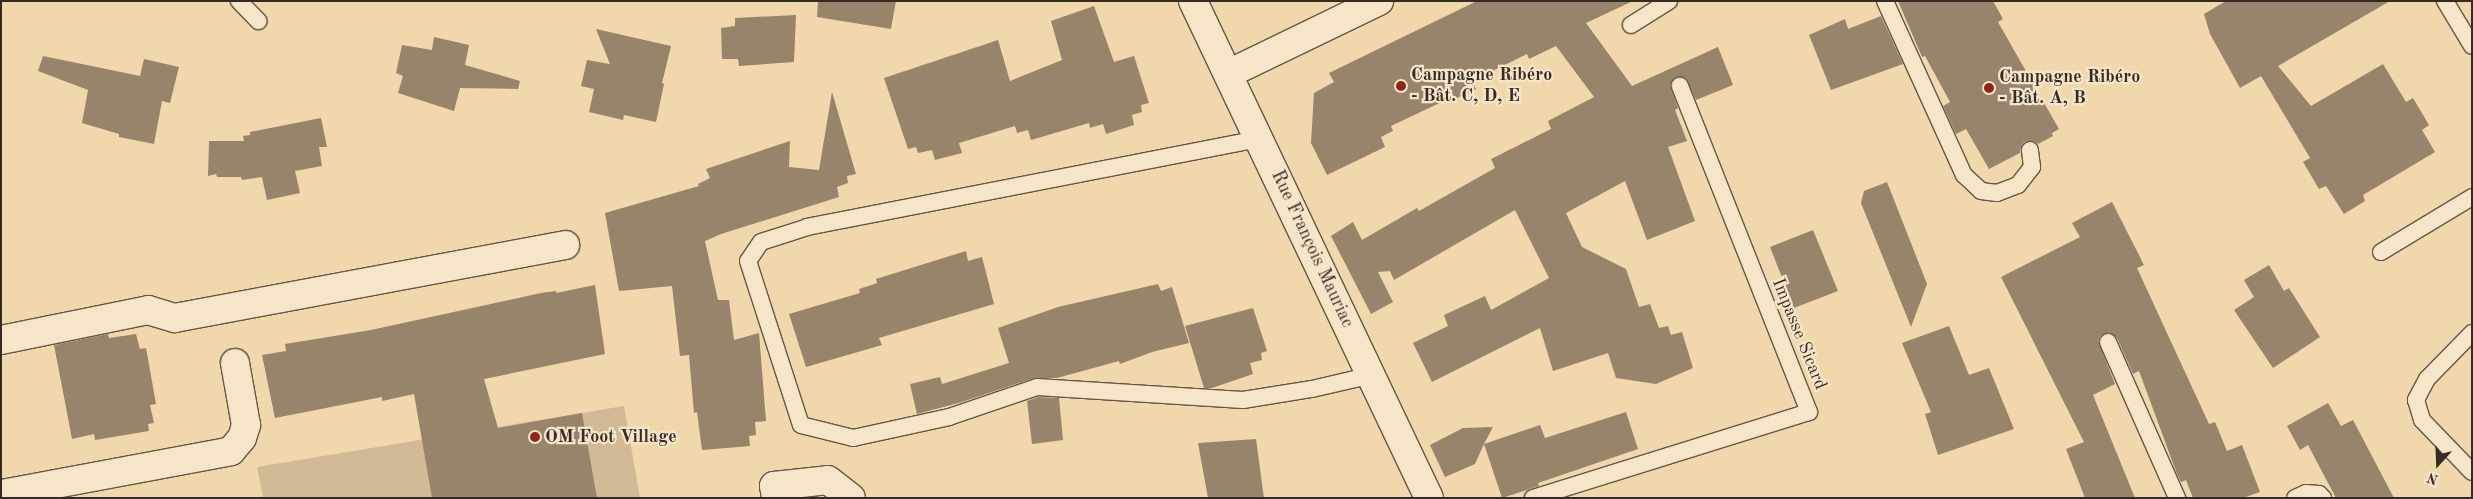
<!DOCTYPE html>
<html>
<head>
<meta charset="utf-8">
<style>
	body { margin:0 }
	#map { position:relative; width:2473px; height:499px; overflow:hidden; background:#f1d7ac; font-family:"Old Standard TT",serif }
	div>[style] { position:absolute }
	.green>* { inset:0; background:#d1ba95 }
	.building>* { inset:0; background:#97846a }
	.roads { filter:drop-shadow(1px 0 #655645) drop-shadow(-1px 0 #655645) drop-shadow(0 1px #655645) drop-shadow(0 -1px #655645) }
	.service>* { height:16px; margin:-8px; padding:0 8px; transform-origin:8px; border-radius:8px; background:#f6e5c9 }
	.minor>* { height:28px; margin:-14px; padding:0 14px; transform-origin:14px; border-radius:14px; background:#f6e5c9 }
	.dots>* { width:14px; height:14px; translate:-50% -50%; box-sizing:border-box; border:2px solid #f6e5c9; border-radius:50% }
	span { translate:-50% -50%; white-space:nowrap; text-align:center; line-height:1.15; -webkit-text-stroke:4.5px #f6e5c9; paint-order:stroke }
	.poi-label { font-size:18px; color:#362b23; font-weight:700 }
	.left { translate:0 -50%; text-align:left }
	.street-label { font-size:18px; color:#362b23 }
	.frame { position:absolute; inset:0; border:2px solid #362b23; pointer-events:none }
	.north { position:absolute; left:2413px; top:439px; width:50px; height:50px; -webkit-text-stroke:4px #f6e5c9; paint-order:stroke; rotate:200deg; font-size:14px; font-weight:700; line-height:20px; text-align:center; color:#362b23 }
	.north::after { content:''; display:block; margin:auto; width:18px; height:22px; background:#362b23; clip-path:polygon(50% 0,100% 100%,50% 72%,0 100%) }
</style>
</head>
<body>
<div id="map">
	<div class="green">
		<div style="clip-path:polygon(624px 406px,640px 498px,263px 498px,257px 467px)"></div>
	</div>
	<div class="building">
		<div style="clip-path:polygon(818px 1px,896px 1px,891px 29px,817px 17px)"></div>
		<div style="clip-path:polygon(1477px 1px,1633px 1px,1586px 23px,1632px 86px,1718px 47px,1733px 85px,1696px 100px,1686px 78px,1676px 77px,1670px 85px,1678px 108px,1675px 110px,1687px 141px,1668px 147px,1695px 221px,1647px 240px,1625px 181px,1566px 213px,1582px 247px,1626px 269px,1639px 307px,1650px 304px,1659px 328px,1668px 326px,1671px 335px,1682px 332px,1693px 368px,1656px 384px,1616px 378px,1608px 353px,1553px 371px,1540px 328px,1432px 382px,1413px 343px,1448px 326px,1444px 315px,1485px 296px,1491px 310px,1549px 278px,1515px 210px,1394px 280px,1390px 271px,1378px 272px,1393px 302px,1371px 314px,1331px 236px,1353px 222px,1362px 240px,1417px 208px,1419px 211px,1495px 168px,1491px 159px,1551px 129px,1548px 121px,1594px 97px,1556px 46px,1529px 59px,1527px 54px,1472px 81px,1476px 89px,1447px 103px,1446px 100px,1391px 126px,1393px 131px,1381px 137px,1385px 147px,1327px 175px,1311px 143px,1314px 93px,1334px 82px,1329px 73px)"></div>
		<div style="clip-path:polygon(1898px 1px,1993px 1px,2003px 19px,1998px 22px,2059px 129px,2052px 133px,2053px 136px,2038px 144px,2033px 141px,2024px 142px,2021px 147px,2020px 153px,1989px 169px,1966px 129px,1956px 134px,1943px 106px,1950px 102px,1925px 56px,1922px 57px)"></div>
		<div style="clip-path:polygon(2226px 1px,2390px 1px,2278px 66px,2311px 106px,2383px 64px,2406px 102px,2413px 98px,2429px 125px,2422px 130px,2435px 152px,2363px 195px,2365px 201px,2344px 214px,2326px 186px,2319px 189px,2303px 162px,2310px 158px,2261px 76px,2240px 88px,2210px 34px,2204px 14px)"></div>
		<div style="clip-path:polygon(1094px 6px,1114px 62px,1134px 56px,1149px 103px,1141px 105px,1142px 112px,1132px 115px,1134px 125px,1106px 134px,1103px 124px,1090px 128px,1089px 123px,1031px 140px,1028px 130px,1017px 133px,1015px 126px,959px 143px,962px 153px,935px 160px,932px 150px,918px 153px,916px 147px,908px 149px,884px 78px,998px 40px,1010px 81px,1062px 60px,1051px 21px)"></div>
		<div style="clip-path:polygon(796px 15px,794px 62px,739px 66px,738px 59px,722px 59px,721px 28px,735px 26px,735px 18px)"></div>
		<div style="clip-path:polygon(1881px 16px,1903px 64px,1831px 90px,1809px 35px,1845px 19px,1848px 29px)"></div>
		<div style="clip-path:polygon(596px 29px,671px 46px,662px 83px,664px 84px,656px 122px,624px 115px,623px 120px,589px 112px,594px 89px,581px 86px,587px 60px,610px 64px)"></div>
		<div style="clip-path:polygon(434px 37px,469px 45px,465px 65px,520px 81px,518px 89px,460px 88px,454px 111px,398px 93px,403px 76px,396px 73px,402px 45px,432px 50px)"></div>
		<div style="clip-path:polygon(43px 56px,140px 76px,144px 59px,179px 67px,170px 103px,162px 101px,154px 144px,119px 137px,119px 134px,82px 123px,88px 90px,38px 71px)"></div>
		<div style="clip-path:polygon(832px 92px,856px 174px,847px 176px,848px 183px,837px 187px,839px 197px,721px 234px,705px 241px,718px 300px,729px 300px,734px 340px,759px 333px,766px 421px,755px 422px,756px 435px,749px 436px,750px 446px,702px 450px,697px 412px,694px 413px,689px 355px,680px 356px,672px 286px,619px 291px,605px 213px,699px 186px,698px 184px,710px 178px,706px 169px,790px 141px,789px 167px,819px 170px)"></div>
		<div style="clip-path:polygon(321px 118px,327px 147px,319px 147px,322px 166px,295px 171px,300px 193px,267px 200px,262px 177px,242px 180px,241px 177px,217px 177px,216px 174px,208px 176px,209px 141px,244px 141px,243px 136px,250px 135px,250px 132px)"></div>
		<div style="clip-path:polygon(1887px 182px,1927px 284px,1911px 327px,1861px 203px,1864px 191px)"></div>
		<div style="clip-path:polygon(2112px 202px,2144px 265px,2137px 268px,2209px 424px,2215px 422px,2227px 451px,2242px 445px,2260px 492px,2243px 498px,2193px 498px,2186px 480px,2181px 482px,2177px 474px,2139px 371px,2133px 374px,2117px 338px,2109px 332px,2100px 336px,2098px 341px,2115px 384px,2093px 395px,2135px 498px,2085px 498px,2066px 449px,2084px 442px,2001px 277px,2080px 237px,2072px 223px)"></div>
		<div style="clip-path:polygon(1813px 230px,1838px 291px,1794px 308px,1770px 247px)"></div>
		<div style="clip-path:polygon(966px 251px,968px 261px,982px 257px,994px 304px,879px 338px,882px 345px,806px 367px,789px 314px,860px 293px,859px 289px,877px 283px,876px 279px)"></div>
		<div style="clip-path:polygon(2269px 265px,2284px 291px,2289px 288px,2320px 337px,2273px 368px,2234px 310px,2254px 297px,2244px 280px)"></div>
		<div style="clip-path:polygon(1158px 284px,1161px 291px,1172px 287px,1189px 343px,1152px 352px,1120px 364px,1119px 361px,1057px 378px,1034px 378px,962px 402px,917px 414px,910px 384px,940px 377px,942px 384px,1009px 363px,998px 328px,1058px 307px)"></div>
		<div style="clip-path:polygon(595px 285px,605px 354px,484px 379px,498px 428px,582px 413px,597px 498px,432px 498px,414px 394px,382px 401px,382px 397px,275px 418px,262px 355px,286px 351px,285px 344px,371px 330px,541px 293px,556px 291px,556px 293px)"></div>
		<div style="clip-path:polygon(1253px 308px,1267px 351px,1261px 353px,1262px 360px,1250px 363px,1253px 374px,1212px 388px,1204px 388px,1185px 326px)"></div>
		<div style="clip-path:polygon(1949px 326px,1969px 375px,1989px 368px,2014px 429px,1938px 455px,1925px 414px,1931px 412px,1902px 343px)"></div>
		<div style="clip-path:polygon(108px 334px,109px 338px,136px 334px,140px 349px,146px 348px,156px 404px,150px 405px,154px 423px,148px 424px,149px 431px,95px 440px,94px 434px,72px 439px,54px 345px)"></div>
		<div style="clip-path:polygon(1038px 397px,1059px 398px,1063px 440px,1032px 444px,1027px 401px)"></div>
		<div style="clip-path:polygon(2328px 403px,2341px 426px,2353px 420px,2394px 498px,2336px 498px,2308px 445px,2300px 450px,2287px 426px)"></div>
		<div style="clip-path:polygon(1626px 412px,1638px 449px,1538px 483px,1539px 486px,1502px 498px,1484px 444px,1475px 464px,1445px 477px,1430px 445px,1463px 428px,1493px 427px,1484px 444px,1540px 425px,1545px 438px)"></div>
		<div style="clip-path:polygon(1256px 439px,1264px 498px,1208px 498px,1198px 443px)"></div>
	</div>
	<div class="roads">
		<div class="service">
			<div style="left:239px;top:1px;width:28px;rotate:46deg"></div>
			<div style="left:1885px;top:1px;width:191px;rotate:65.6deg"></div>
			<div style="left:1964px;top:175px;width:23px;rotate:43deg"></div>
			<div style="left:1981px;top:191px;width:16px;rotate:7deg"></div>
			<div style="left:1997px;top:193px;width:22px;rotate:-21deg"></div>
			<div style="left:2018px;top:185px;width:23px;rotate:-52deg"></div>
			<div style="left:2032px;top:167px;width:17px;rotate:-97deg"></div>
			<div style="left:2445px;top:1px;width:52px;rotate:59deg"></div>
			<div style="left:1631px;top:25px;width:45px;rotate:-32.3deg"></div>
			<div style="left:1259px;top:139px;width:460px;rotate:169deg"></div>
			<div style="left:808px;top:227px;width:49px;rotate:162.3deg"></div>
			<div style="left:761px;top:242px;width:23px;rotate:124deg"></div>
			<div style="left:748px;top:261px;width:172px;rotate:72.1deg"></div>
			<div style="left:801px;top:425px;width:54px;rotate:14deg"></div>
			<div style="left:853px;top:438px;width:98px;rotate:-12.3deg"></div>
			<div style="left:949px;top:417px;width:93px;rotate:-18.8deg"></div>
			<div style="left:1037px;top:387px;width:206px;rotate:3.6deg"></div>
			<div style="left:1243px;top:400px;width:70px;rotate:-9.1deg"></div>
			<div style="left:1312px;top:389px;width:62px;rotate:-13.1deg"></div>
			<div style="left:2381px;top:252px;width:106px;rotate:-31.1deg"></div>
			<div style="left:2472px;top:333px;width:64px;rotate:134.4deg"></div>
			<div style="left:2427px;top:379px;width:24px;rotate:118deg"></div>
			<div style="left:2416px;top:400px;width:21px;rotate:73deg"></div>
			<div style="left:2422px;top:420px;width:72px;rotate:46.1deg"></div>
			<div style="left:2108px;top:342px;width:171px;rotate:66.1deg"></div>
			<div style="left:1533px;top:498px;width:289px;rotate:-17.3deg"></div>
			<div style="left:1809px;top:412px;width:351px;rotate:-111.6deg"></div>
			<div style="left:2295px;top:498px;width:12px;rotate:-24deg"></div>
			<div style="left:2306px;top:493px;width:13px;rotate:4deg"></div>
			<div style="left:2319px;top:494px;width:6px;rotate:45deg"></div>
		</div>
		<div class="minor">
			<div style="left:1193px;top:1px;width:550px;rotate:64.6deg"></div>
			<div style="left:1228px;top:74px;width:168px;rotate:-25.8deg"></div>
			<div style="left:1px;top:340px;width:150px;rotate:-11.5deg"></div>
			<div style="left:148px;top:310px;width:28px;rotate:17deg"></div>
			<div style="left:175px;top:318px;width:397px;rotate:-10.6deg"></div>
			<div style="left:2px;top:494px;width:233px;rotate:-10.6deg"></div>
			<div style="left:231px;top:451px;width:17px;rotate:-50deg"></div>
			<div style="left:242px;top:438px;width:14px;rotate:-73deg"></div>
			<div style="left:246px;top:425px;width:63px;rotate:-100.1deg"></div>
			<div style="left:776px;top:498px;width:12px;rotate:-99deg"></div>
			<div style="left:774px;top:486px;width:54px;rotate:-6.3deg"></div>
			<div style="left:828px;top:480px;width:29px;rotate:38deg"></div>
		</div>
	</div>
	<div class="dots">
		<div style="left:1401px;top:86px;background:#8f2418"></div>
		<div style="left:1989px;top:88px;background:#8f2418"></div>
		<div style="left:535px;top:437px;background:#8f2418"></div>
	</div>
	<div class="poi-label">
		<span class="left" style="left:1411px;top:86px">Campagne Ribéro<br>- Bât. C, D, E</span>
		<span class="left" style="left:1999px;top:88px">Campagne Ribéro<br>- Bât. A, B</span>
		<span class="left" style="left:545px;top:437px">OM Foot Village</span>
	</div>
	<div class="street-label">
		<span style="left:1312px;top:249px;rotate:65deg">Rue François Mauriac</span>
		<span style="left:1799px;top:334px;rotate:68deg">Impasse Sicard</span>
	</div>
	<div class="frame"></div>
	<div class="north">N</div>
</div>
</body>
</html>
